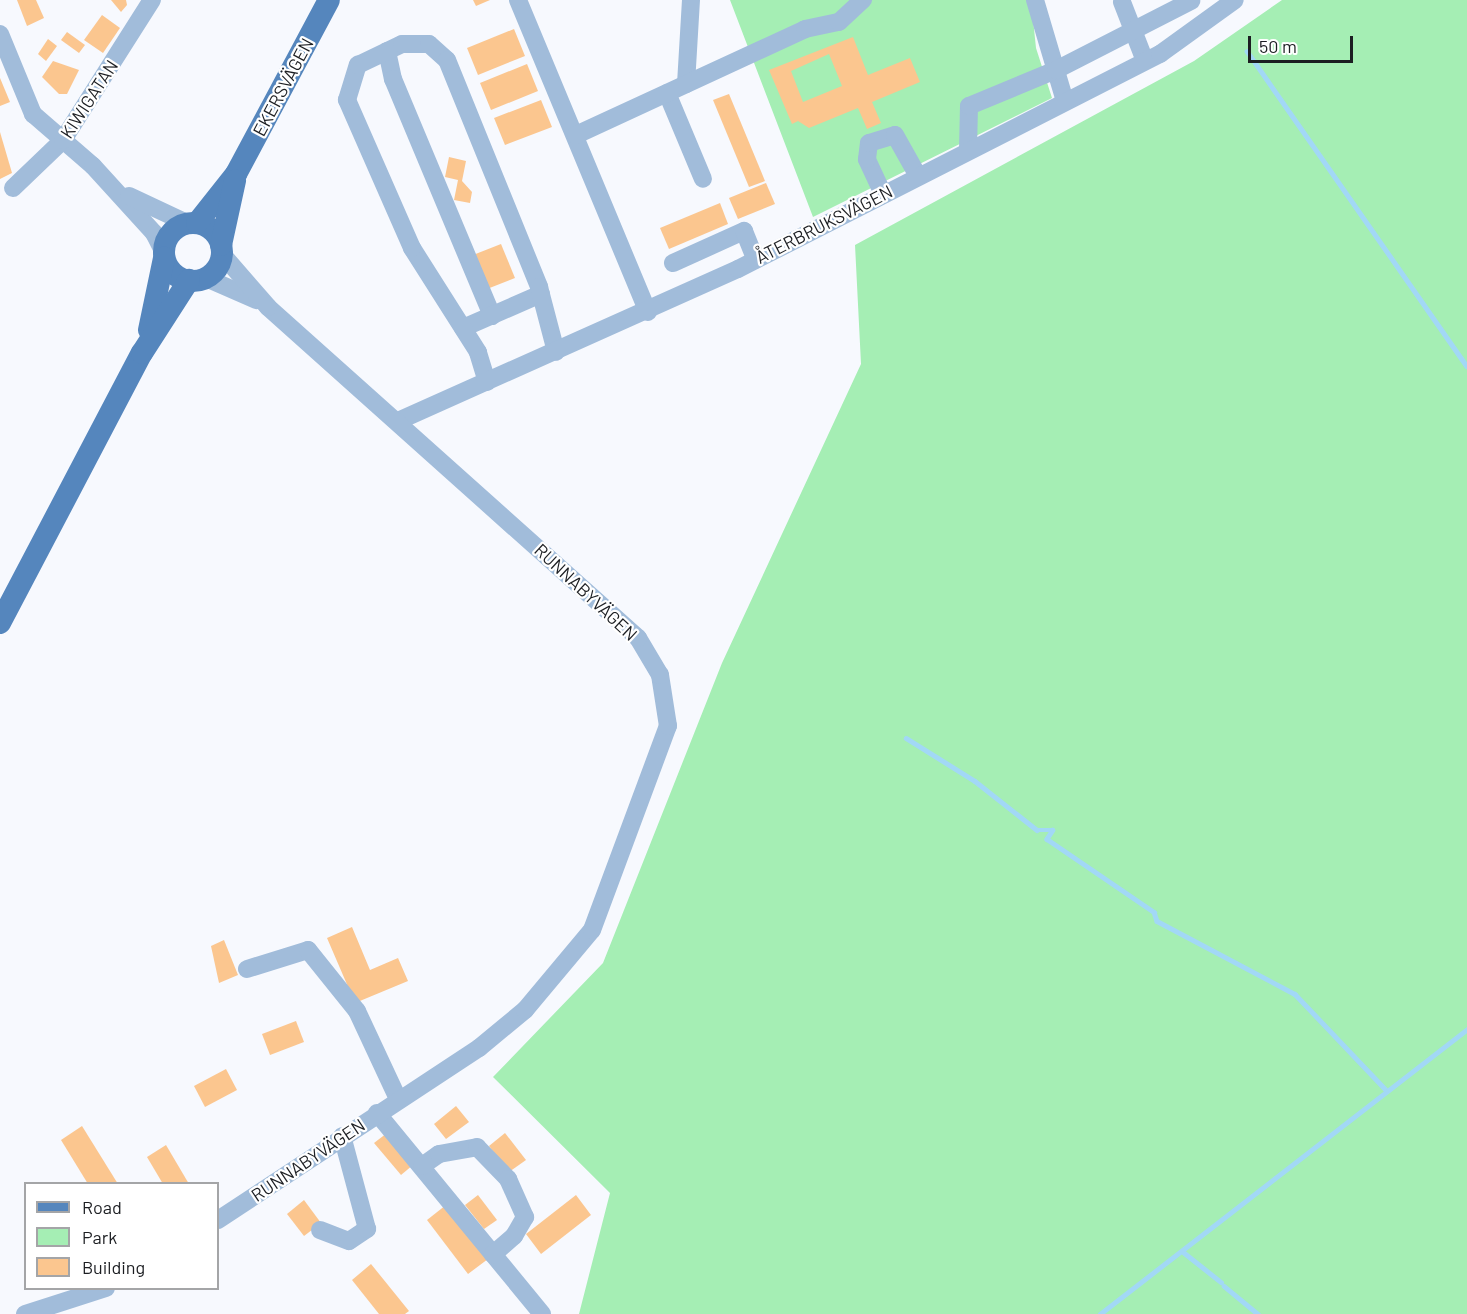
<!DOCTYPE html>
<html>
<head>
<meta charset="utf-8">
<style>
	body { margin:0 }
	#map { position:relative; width:1467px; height:1314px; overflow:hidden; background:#f7f9fe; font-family:Barlow,sans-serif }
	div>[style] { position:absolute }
	.green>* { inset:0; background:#a5eeb4 }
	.stream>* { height:4.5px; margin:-2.25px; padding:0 2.25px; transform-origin:2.25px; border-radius:2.25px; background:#a2d8f6 }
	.building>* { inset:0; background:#fbc68f }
	.minor>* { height:18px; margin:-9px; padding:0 9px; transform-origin:9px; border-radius:9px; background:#a1bcda }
	.major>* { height:22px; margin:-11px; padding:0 11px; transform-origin:11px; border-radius:11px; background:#5586bd }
	.major>.ring { margin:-11px; padding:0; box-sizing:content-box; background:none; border:22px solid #5586bd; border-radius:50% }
	span { translate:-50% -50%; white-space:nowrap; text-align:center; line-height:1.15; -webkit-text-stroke:4.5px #fff; paint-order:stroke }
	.street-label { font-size:18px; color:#1c1e22 }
	.legend { position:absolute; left:24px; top:1182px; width:195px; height:108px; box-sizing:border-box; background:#fff; border:2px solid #a4a5a7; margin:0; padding:8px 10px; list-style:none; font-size:18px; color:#1c1e22 }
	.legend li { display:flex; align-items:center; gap:12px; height:30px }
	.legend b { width:30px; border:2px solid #a4a5a7 }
	.scale { position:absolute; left:1248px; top:36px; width:105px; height:27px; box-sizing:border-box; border:3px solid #1c1e22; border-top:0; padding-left:8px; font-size:18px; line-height:21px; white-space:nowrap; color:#1c1e22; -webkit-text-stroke:4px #fff; paint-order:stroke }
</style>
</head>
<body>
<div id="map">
	<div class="green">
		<div style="clip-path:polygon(730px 0,1031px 0,1036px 48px,1052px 98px,813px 217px)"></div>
		<div style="clip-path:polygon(1282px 0,1467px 0,1467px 1314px,579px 1314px,610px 1193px,493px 1077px,603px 963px,722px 663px,861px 364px,855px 245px,1194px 61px)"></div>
	</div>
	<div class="stream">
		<div style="left:1247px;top:51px;width:384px;rotate:55.1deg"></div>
		<div style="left:906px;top:738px;width:81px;rotate:31.9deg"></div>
		<div style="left:975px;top:781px;width:79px;rotate:38.3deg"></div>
		<div style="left:1037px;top:830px;width:16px"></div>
		<div style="left:1053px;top:830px;width:11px;rotate:124deg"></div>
		<div style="left:1047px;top:839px;width:130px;rotate:34.3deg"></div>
		<div style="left:1154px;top:912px;width:9px;rotate:72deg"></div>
		<div style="left:1157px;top:921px;width:156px;rotate:27.9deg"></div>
		<div style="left:1295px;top:994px;width:131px;rotate:46.5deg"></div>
		<div style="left:1182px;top:1251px;width:50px;rotate:38.5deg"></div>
		<div style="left:1224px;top:1286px;width:44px;rotate:39.5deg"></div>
		<div style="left:1100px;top:1314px;width:465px;rotate:-37.8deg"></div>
	</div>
	<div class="building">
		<div style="clip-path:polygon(17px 0,36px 0,44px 18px,27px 26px)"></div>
		<div style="clip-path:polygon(111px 0,126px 0,127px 5px,121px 12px)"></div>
		<div style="clip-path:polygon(473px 0,490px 0,476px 6px)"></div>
		<div style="clip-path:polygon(102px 15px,120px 28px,103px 53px,84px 40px)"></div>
		<div style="clip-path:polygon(514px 29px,525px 56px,478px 75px,467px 48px)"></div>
		<div style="clip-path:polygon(67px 32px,85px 45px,79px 53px,61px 40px)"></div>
		<div style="clip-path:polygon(evenodd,853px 37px,868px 75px,910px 58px,920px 82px,872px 102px,881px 123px,867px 129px,858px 108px,809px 128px,798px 121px,792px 124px,769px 70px,853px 37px,829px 54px,842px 86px,803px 102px,791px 71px,829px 54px)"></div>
		<div style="clip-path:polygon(48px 39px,57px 46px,46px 61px,38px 54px)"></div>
		<div style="clip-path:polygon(53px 61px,79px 70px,67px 94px,59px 94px,42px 77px)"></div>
		<div style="clip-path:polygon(527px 64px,538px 91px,491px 110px,480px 83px)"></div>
		<div style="clip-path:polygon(0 78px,10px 102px,0 106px)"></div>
		<div style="clip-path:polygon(729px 94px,765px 181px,749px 187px,713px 100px)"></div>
		<div style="clip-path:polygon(541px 100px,552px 127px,505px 145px,494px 118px)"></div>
		<div style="clip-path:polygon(0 132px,12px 173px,0 179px)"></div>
		<div style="clip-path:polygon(449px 157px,466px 161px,462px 181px,472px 192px,470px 203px,454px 200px,458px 180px,445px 177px)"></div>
		<div style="clip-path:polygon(766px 183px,775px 204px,738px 219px,729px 198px)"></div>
		<div style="clip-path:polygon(720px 203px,728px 224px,669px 249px,660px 228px)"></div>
		<div style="clip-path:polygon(501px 244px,515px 278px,487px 289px,473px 255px)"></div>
		<div style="clip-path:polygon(352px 927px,370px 970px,398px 958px,408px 981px,355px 1003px,327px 938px)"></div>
		<div style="clip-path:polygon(224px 940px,238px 975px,219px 983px,211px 946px)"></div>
		<div style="clip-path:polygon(296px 1021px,304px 1042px,270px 1055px,262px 1034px)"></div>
		<div style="clip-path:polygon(226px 1069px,237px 1090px,205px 1107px,194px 1086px)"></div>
		<div style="clip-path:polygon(456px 1106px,469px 1122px,446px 1139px,434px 1124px)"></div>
		<div style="clip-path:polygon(82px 1126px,118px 1184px,88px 1184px,61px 1140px)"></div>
		<div style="clip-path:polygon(387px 1133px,413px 1165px,401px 1175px,374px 1143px)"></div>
		<div style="clip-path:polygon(505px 1133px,526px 1160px,509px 1172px,489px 1146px)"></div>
		<div style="clip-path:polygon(166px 1145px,189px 1184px,163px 1184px,147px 1157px)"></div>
		<div style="clip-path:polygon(478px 1195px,497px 1220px,484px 1229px,465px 1205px)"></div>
		<div style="clip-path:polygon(576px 1195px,591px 1215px,541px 1254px,526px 1234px)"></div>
		<div style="clip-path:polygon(304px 1200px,321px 1223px,304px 1236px,287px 1214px)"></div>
		<div style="clip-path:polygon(446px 1205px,488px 1259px,468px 1274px,427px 1220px)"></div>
		<div style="clip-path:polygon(371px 1264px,409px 1311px,405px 1314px,379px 1314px,352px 1280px)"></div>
	</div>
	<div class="minor">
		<div style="left:518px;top:0;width:338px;rotate:67.4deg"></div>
		<div style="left:1035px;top:0;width:105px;rotate:73.5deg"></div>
		<div style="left:1122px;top:2px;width:63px;rotate:68.7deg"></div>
		<div style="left:0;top:34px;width:87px;rotate:67.6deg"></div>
		<div style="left:33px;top:114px;width:79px;rotate:40.9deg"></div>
		<div style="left:93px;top:166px;width:91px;rotate:47.7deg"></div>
		<div style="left:154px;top:233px;width:20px;rotate:63deg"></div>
		<div style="left:387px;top:51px;width:29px;rotate:78deg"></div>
		<div style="left:393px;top:79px;width:257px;rotate:67.3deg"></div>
		<div style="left:686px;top:84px;width:84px;rotate:-86.6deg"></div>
		<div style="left:667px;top:93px;width:93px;rotate:67.3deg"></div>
		<div style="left:576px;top:135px;width:252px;rotate:-24.8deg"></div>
		<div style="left:805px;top:29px;width:35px;rotate:-12deg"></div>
		<div style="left:839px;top:22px;width:33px;rotate:-43deg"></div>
		<div style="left:968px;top:150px;width:44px;rotate:-88.7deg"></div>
		<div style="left:969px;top:106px;width:94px;rotate:-22.5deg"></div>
		<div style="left:1056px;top:70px;width:152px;rotate:-27.1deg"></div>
		<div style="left:13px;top:188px;width:69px;rotate:-43.8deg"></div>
		<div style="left:63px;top:140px;width:166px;rotate:-57.6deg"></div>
		<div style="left:883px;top:194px;width:38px;rotate:-115deg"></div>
		<div style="left:867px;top:159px;width:16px;rotate:-83deg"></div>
		<div style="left:869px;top:143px;width:27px;rotate:-17deg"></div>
		<div style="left:895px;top:135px;width:47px;rotate:60.7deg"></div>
		<div style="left:129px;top:196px;width:64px;rotate:25deg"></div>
		<div style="left:673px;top:263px;width:78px;rotate:-24.3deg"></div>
		<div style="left:744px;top:231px;width:31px;rotate:68deg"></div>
		<div style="left:206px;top:278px;width:55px;rotate:23.7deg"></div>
		<div style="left:463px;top:328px;width:85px;rotate:-23.6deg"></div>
		<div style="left:487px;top:382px;width:31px;rotate:-107deg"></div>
		<div style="left:478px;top:352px;width:123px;rotate:-122.4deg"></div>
		<div style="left:412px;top:248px;width:162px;rotate:-113.7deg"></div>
		<div style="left:347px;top:100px;width:37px;rotate:-73deg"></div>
		<div style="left:358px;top:65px;width:49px;rotate:-25.5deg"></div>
		<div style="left:402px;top:44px;width:27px"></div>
		<div style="left:429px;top:44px;width:24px;rotate:42deg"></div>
		<div style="left:447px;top:60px;width:245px;rotate:67.9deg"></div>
		<div style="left:539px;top:287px;width:67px;rotate:75.3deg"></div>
		<div style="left:398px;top:421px;width:372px;rotate:-24.1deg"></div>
		<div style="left:738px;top:269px;width:474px;rotate:-27deg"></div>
		<div style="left:1160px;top:54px;width:92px;rotate:-35.8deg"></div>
		<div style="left:247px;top:969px;width:64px;rotate:-17.3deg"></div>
		<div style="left:308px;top:950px;width:78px;rotate:51.2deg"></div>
		<div style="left:357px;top:1011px;width:97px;rotate:65deg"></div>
		<div style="left:377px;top:1113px;width:260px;rotate:50.6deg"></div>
		<div style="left:422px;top:1166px;width:21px;rotate:-35deg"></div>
		<div style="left:439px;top:1154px;width:39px;rotate:-10deg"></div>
		<div style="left:477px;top:1147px;width:45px;rotate:45.9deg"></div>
		<div style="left:508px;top:1179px;width:42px;rotate:65.9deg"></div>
		<div style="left:525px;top:1217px;width:22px;rotate:120deg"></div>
		<div style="left:514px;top:1236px;width:28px;rotate:139deg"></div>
		<div style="left:218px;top:1220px;width:313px;rotate:-33.4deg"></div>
		<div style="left:479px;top:1048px;width:60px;rotate:-39.6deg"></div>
		<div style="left:525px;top:1010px;width:104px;rotate:-50.1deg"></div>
		<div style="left:592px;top:930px;width:218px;rotate:-69.6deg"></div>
		<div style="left:668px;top:726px;width:52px;rotate:-98.9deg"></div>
		<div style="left:660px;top:675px;width:43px;rotate:-120.7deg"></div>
		<div style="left:638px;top:638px;width:496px;rotate:-138.2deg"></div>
		<div style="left:268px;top:307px;width:70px;rotate:-131deg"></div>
		<div style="left:320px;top:1230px;width:31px;rotate:21deg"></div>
		<div style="left:349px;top:1241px;width:22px;rotate:-34deg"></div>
		<div style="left:367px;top:1229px;width:96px;rotate:-105deg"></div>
		<div style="left:25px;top:1314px;width:85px;rotate:-17.8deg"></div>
	</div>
	<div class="major">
		<div class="ring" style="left:164px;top:223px;width:36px;height:36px"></div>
		<div style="left:197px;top:223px;width:63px;rotate:-51.5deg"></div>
		<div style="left:236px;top:174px;width:197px;rotate:-61.9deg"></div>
		<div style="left:221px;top:245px;width:66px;rotate:-77.7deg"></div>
		<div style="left:149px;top:330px;width:74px;rotate:-78.2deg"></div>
		<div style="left:0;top:623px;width:305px;rotate:-62.3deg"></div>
		<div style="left:142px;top:353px;width:87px;rotate:-57.2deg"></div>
	</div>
	<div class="street-label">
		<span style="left:283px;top:87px;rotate:-62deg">EKERSVÄGEN</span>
		<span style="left:89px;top:99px;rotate:-57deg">KIWIGATAN</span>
		<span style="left:824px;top:224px;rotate:-27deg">ÅTERBRUKSVÄGEN</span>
		<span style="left:586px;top:592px;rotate:43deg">RUNNABYVÄGEN</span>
		<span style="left:308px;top:1160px;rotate:-34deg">RUNNABYVÄGEN</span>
	</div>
	<ul class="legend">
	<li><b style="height:8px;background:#5586bd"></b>Road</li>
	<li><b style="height:16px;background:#a5eeb4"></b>Park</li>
	<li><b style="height:16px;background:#fbc68f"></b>Building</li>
	</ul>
	<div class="scale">50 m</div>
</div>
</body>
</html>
